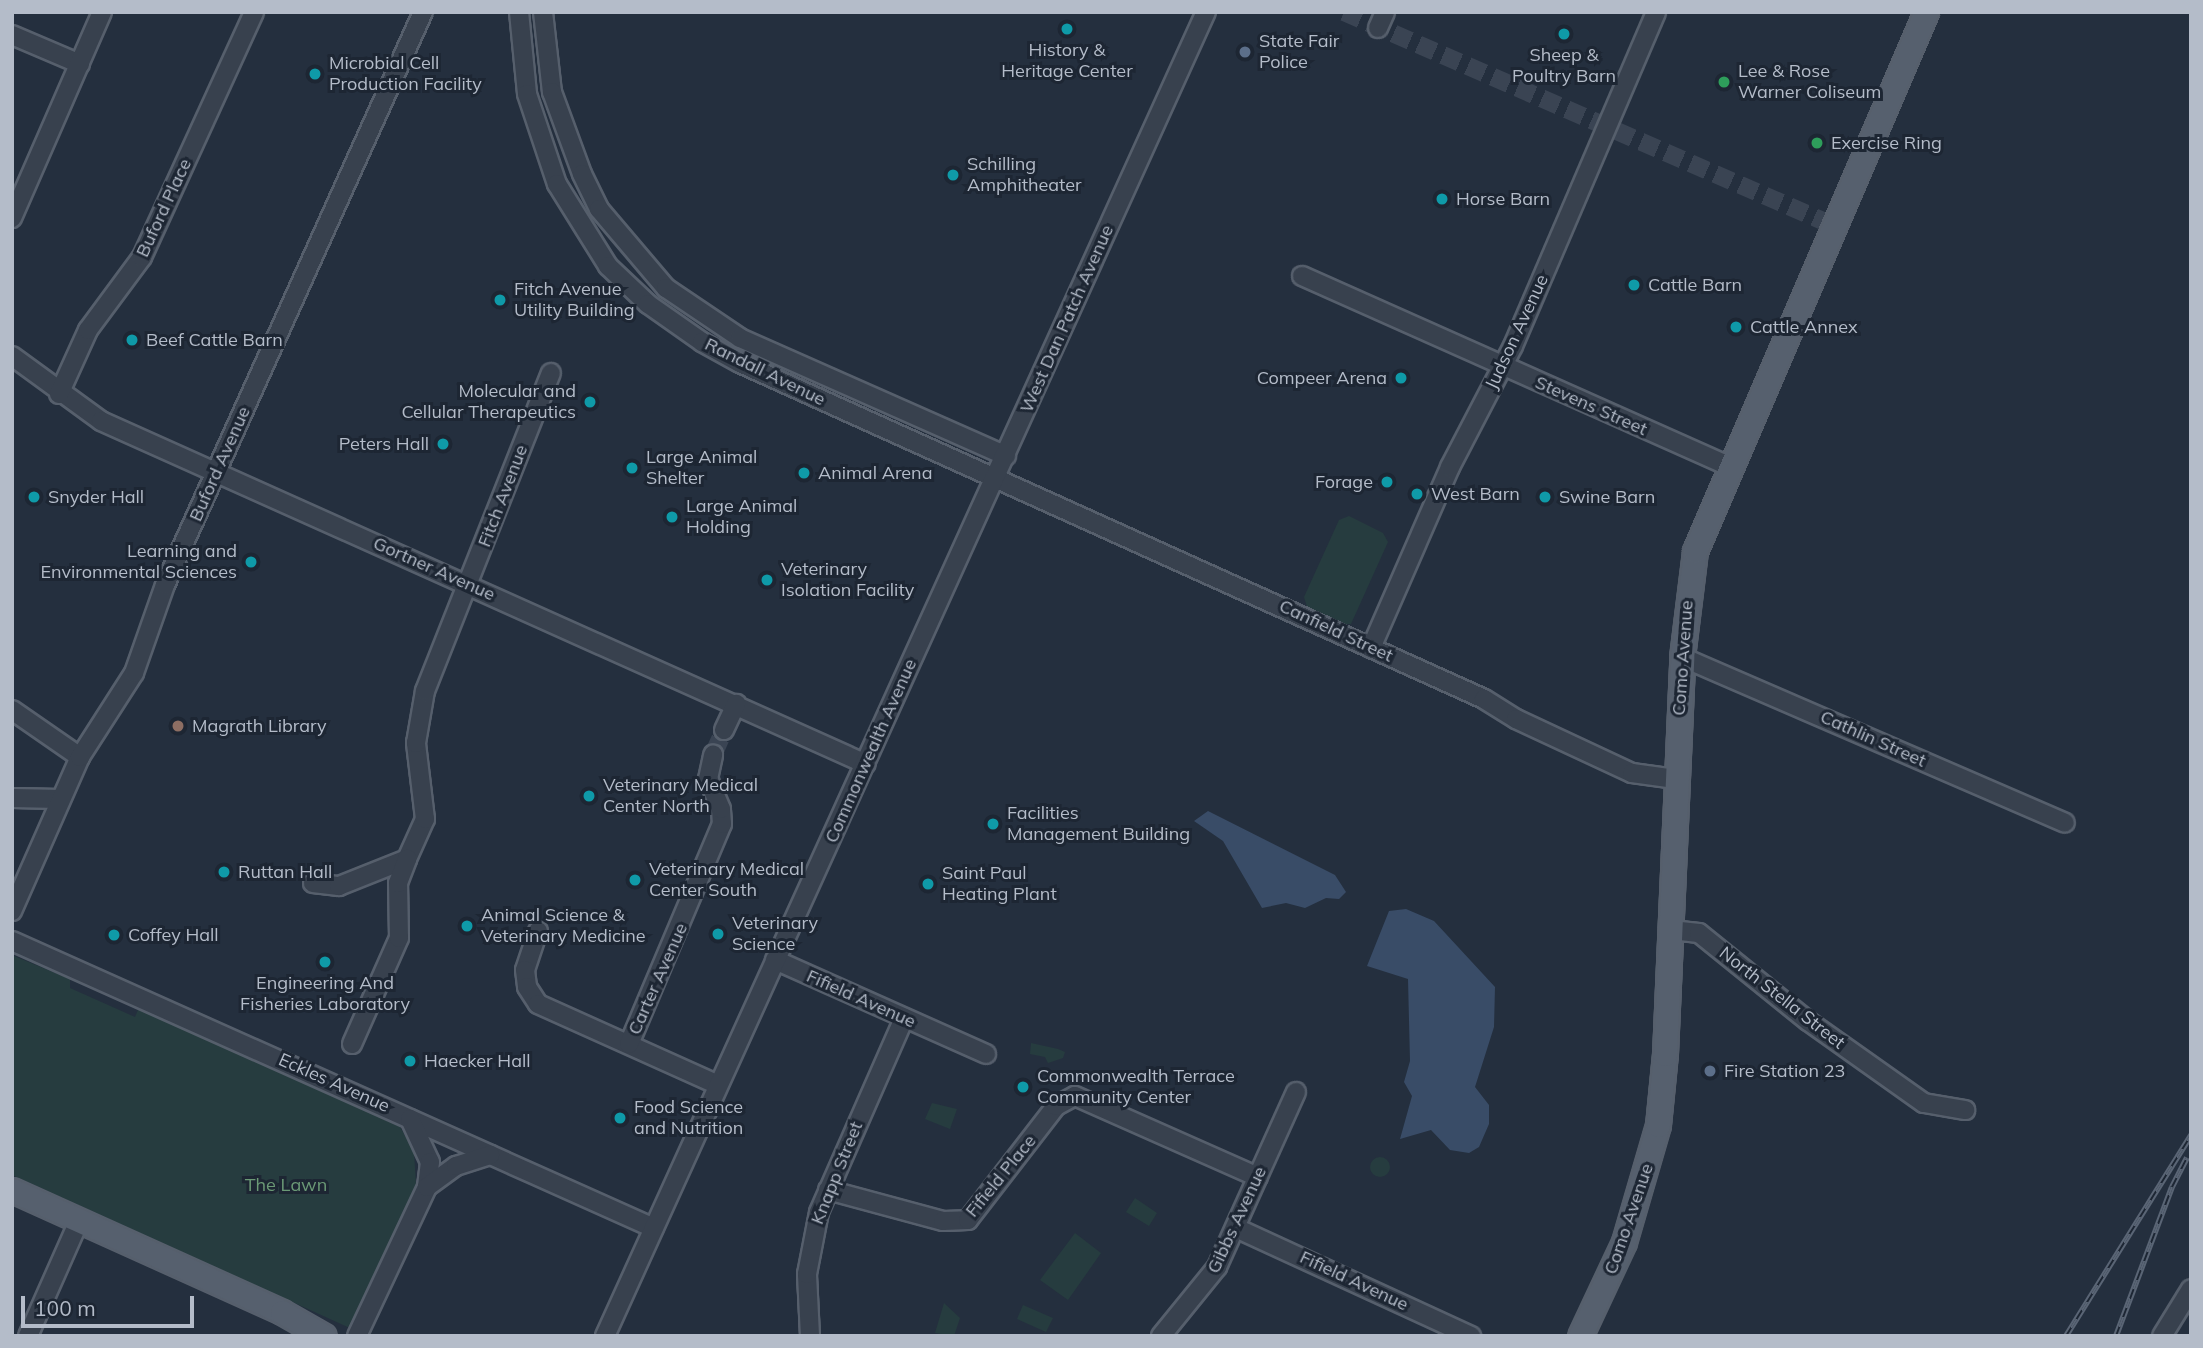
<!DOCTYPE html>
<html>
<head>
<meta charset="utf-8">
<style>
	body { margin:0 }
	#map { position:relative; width:2203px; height:1348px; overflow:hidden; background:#242f3e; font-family:Mulish,sans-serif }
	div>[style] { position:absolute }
	.green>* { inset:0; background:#263c3f }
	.round { border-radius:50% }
	.water>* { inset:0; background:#394c67 }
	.minor-tunnel>* { height:18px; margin-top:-9px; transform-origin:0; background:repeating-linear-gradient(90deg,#3a4453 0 18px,transparent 0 27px) }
	.roads { filter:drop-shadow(2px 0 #565f6c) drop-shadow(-2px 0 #565f6c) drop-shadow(0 2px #565f6c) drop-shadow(0 -2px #565f6c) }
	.minor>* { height:18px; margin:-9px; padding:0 9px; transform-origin:9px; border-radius:9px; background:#38414e }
	.major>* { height:23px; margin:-11.5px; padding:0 11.5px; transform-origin:11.5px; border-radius:11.5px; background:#56606e }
	.rail>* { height:6px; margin-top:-3px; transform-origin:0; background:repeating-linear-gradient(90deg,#1d2633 0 10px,#5a6575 0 20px); box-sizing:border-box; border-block:2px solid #5a6575 }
	.dots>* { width:19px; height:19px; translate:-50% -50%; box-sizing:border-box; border:4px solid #1d2633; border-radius:50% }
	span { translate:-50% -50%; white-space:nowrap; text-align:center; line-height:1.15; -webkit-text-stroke:6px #1d2633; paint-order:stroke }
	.poi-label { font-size:18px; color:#b4bcc9 }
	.left { translate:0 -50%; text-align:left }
	.right { translate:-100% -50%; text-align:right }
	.street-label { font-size:18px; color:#b4bcc9 }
	.park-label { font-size:18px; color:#6b9a76 }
	.frame { position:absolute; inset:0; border:14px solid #b4bcc9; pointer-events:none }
	.scale { position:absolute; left:21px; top:1296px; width:173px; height:32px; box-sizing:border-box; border:4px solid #b4bcc9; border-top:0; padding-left:9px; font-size:21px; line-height:24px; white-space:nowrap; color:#b4bcc9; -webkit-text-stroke:5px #1d2633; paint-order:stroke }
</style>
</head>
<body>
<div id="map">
	<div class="green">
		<div style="clip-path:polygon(1349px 516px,1383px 533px,1388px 542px,1351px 624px,1341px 624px,1307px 607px,1304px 597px,1339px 520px)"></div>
		<div style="clip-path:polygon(14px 956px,70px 979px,70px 988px,135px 1017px,140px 1005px,400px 1127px,414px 1152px,416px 1184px,352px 1329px,12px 1175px)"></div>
		<div style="clip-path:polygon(1031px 1043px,1058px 1049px,1065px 1052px,1063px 1058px,1048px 1063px,1045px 1057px,1030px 1054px)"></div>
		<div style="clip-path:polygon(932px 1103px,957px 1109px,950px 1129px,925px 1119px)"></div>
		<div class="round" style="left:1370px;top:1157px;width:20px;height:20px"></div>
		<div style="clip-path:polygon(1135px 1198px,1157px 1213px,1149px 1226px,1126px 1212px)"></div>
		<div style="clip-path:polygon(1075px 1233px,1101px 1253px,1068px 1300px,1040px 1280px)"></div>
		<div style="clip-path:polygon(944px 1303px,960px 1318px,954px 1336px,935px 1333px)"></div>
		<div style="clip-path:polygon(1023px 1305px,1053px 1318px,1046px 1332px,1017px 1319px)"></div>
	</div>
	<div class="water">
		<div style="clip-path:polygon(1208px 811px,1335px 875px,1346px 892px,1339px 899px,1326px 898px,1305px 908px,1286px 903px,1262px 908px,1223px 841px,1194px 821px)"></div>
		<div style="clip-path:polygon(1406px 909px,1434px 921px,1495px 987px,1494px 1027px,1475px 1087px,1489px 1105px,1489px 1124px,1479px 1147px,1469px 1153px,1450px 1150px,1431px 1130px,1400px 1139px,1412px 1096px,1404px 1082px,1410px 1061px,1408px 979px,1367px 966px,1389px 911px)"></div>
	</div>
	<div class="minor-tunnel">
		<div style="left:1344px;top:12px;width:532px;rotate:23.58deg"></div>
		<div style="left:713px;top:755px;width:27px;rotate:-66deg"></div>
	</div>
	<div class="roads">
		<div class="minor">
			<div style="left:519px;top:12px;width:82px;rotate:84.4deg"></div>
			<div style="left:527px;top:94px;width:95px;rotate:71.6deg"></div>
			<div style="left:557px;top:184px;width:97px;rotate:58.1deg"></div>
			<div style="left:608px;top:266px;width:55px;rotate:43.5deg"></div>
			<div style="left:648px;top:304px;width:66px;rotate:35.1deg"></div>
			<div style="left:702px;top:342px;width:43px;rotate:28.9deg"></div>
			<div style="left:740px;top:363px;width:816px;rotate:24.3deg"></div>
			<div style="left:1484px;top:699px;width:38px;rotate:32deg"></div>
			<div style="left:1516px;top:719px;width:128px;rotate:25deg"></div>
			<div style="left:1632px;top:773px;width:44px;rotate:7.8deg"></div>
			<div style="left:543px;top:12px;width:81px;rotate:83.6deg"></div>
			<div style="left:552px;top:92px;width:87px;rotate:69.9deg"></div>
			<div style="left:582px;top:174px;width:39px;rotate:64deg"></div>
			<div style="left:599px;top:209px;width:104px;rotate:49.7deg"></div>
			<div style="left:666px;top:288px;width:89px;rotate:34deg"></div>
			<div style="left:740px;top:338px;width:291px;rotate:23.9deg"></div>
			<div style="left:1378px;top:28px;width:17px;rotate:-66deg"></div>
			<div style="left:12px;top:35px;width:74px;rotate:23.1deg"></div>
			<div style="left:12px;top:218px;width:225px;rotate:-66.4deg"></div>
			<div style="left:1302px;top:276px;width:466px;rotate:24deg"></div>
			<div style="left:12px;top:356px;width:110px;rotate:36.1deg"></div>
			<div style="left:101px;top:421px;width:838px;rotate:24.15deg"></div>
			<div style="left:59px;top:394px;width:70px;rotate:-65.6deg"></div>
			<div style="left:88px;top:330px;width:91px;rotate:-53.5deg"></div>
			<div style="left:142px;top:257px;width:269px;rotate:-65.4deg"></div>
			<div style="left:1371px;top:648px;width:197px;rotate:-66.4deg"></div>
			<div style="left:1450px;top:467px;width:136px;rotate:-62.5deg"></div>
			<div style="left:1513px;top:346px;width:363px;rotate:-66.8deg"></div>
			<div style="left:1682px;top:657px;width:417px;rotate:23.4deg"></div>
			<div style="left:12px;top:710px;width:83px;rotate:34.7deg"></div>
			<div style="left:724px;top:730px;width:29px;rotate:-65deg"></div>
			<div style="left:12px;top:798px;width:48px;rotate:1.2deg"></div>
			<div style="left:313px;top:883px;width:26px;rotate:7deg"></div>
			<div style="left:339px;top:886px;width:73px;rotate:-21.7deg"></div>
			<div style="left:407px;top:859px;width:44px;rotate:-65.8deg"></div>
			<div style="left:425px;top:819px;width:77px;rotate:-96.8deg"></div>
			<div style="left:416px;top:743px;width:53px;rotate:-80.2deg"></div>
			<div style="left:425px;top:691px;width:342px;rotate:-68.4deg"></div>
			<div style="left:12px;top:911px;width:168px;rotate:-66.2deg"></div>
			<div style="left:80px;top:757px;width:100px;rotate:-57.3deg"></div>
			<div style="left:134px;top:673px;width:93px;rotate:-70.6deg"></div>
			<div style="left:165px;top:585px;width:628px;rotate:-65.76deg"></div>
			<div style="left:1671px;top:930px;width:28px;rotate:6deg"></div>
			<div style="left:1699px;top:933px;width:140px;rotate:38.9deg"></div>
			<div style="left:1808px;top:1021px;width:142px;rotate:35.3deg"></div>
			<div style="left:1924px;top:1103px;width:42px;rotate:9.7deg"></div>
			<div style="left:538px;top:931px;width:41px;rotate:108.4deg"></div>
			<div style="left:525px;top:970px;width:17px;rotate:83deg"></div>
			<div style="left:527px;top:987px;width:20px;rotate:57deg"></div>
			<div style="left:538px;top:1004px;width:197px;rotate:24.2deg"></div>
			<div style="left:12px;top:941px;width:703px;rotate:24.09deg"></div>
			<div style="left:775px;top:960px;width:231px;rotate:24deg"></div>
			<div style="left:352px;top:1044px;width:116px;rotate:-66.1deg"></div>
			<div style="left:399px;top:938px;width:55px;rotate:-91deg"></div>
			<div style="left:398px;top:883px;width:26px;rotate:-69deg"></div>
			<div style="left:629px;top:1044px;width:239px;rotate:-67.1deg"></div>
			<div style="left:722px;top:824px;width:15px;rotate:-94deg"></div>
			<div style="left:721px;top:809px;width:33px;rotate:-113deg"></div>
			<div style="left:708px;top:779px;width:25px;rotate:-78deg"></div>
			<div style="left:410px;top:1119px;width:47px;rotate:65.1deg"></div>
			<div style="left:430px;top:1162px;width:25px;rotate:97deg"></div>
			<div style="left:828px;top:1190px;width:119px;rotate:15.1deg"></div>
			<div style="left:943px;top:1221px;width:25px;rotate:-2deg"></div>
			<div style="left:968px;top:1220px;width:144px;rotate:-52.3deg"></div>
			<div style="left:1056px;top:1106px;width:21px;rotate:-28deg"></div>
			<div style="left:1075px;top:1096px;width:200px;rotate:23.9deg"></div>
			<div style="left:1236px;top:1228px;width:259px;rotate:24.7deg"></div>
			<div style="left:28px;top:1336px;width:126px;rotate:-66.1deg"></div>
			<div style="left:357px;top:1336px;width:165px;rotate:-64.8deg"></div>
			<div style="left:427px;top:1187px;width:36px;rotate:-36deg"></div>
			<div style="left:456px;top:1166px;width:36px;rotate:-18deg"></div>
			<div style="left:605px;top:1336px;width:1454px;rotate:-65.59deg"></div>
			<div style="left:810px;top:1336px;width:62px;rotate:-92.8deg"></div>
			<div style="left:807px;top:1274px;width:63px;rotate:-79deg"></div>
			<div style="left:819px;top:1212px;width:212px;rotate:-66.3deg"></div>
			<div style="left:1161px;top:1336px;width:89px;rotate:-50.9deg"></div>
			<div style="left:1217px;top:1267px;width:192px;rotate:-65.7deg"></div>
			<div style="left:2162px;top:1336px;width:55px;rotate:-58.3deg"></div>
		</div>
		<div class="major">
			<div style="left:12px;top:1190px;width:296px;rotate:24.3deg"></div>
			<div style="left:282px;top:1312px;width:48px;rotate:29.7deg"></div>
			<div style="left:1580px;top:1336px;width:104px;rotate:-64.9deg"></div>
			<div style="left:1624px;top:1242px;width:122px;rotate:-73.8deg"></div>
			<div style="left:1658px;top:1125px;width:71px;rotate:-84.4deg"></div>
			<div style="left:1665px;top:1054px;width:397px;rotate:-87.5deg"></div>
			<div style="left:1682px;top:657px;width:107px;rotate:-83deg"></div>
			<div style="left:1695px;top:551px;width:586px;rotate:-66.8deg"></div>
		</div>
	</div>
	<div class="rail">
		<div style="left:2066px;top:1336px;width:237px;rotate:-58.1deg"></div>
		<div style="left:2116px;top:1336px;width:159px;rotate:-69.4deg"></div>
		<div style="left:2172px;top:1187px;width:33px;rotate:-63deg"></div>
	</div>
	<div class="dots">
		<div style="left:1067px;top:29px;background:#0f9aa8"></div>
		<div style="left:1564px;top:34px;background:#0f9aa8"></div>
		<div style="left:1245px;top:52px;background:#5c6f8a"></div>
		<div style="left:315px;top:74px;background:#0f9aa8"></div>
		<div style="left:1724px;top:82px;background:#2e9e5b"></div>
		<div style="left:1817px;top:143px;background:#2e9e5b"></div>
		<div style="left:953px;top:175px;background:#0f9aa8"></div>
		<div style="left:1442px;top:199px;background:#0f9aa8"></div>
		<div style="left:1634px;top:285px;background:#0f9aa8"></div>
		<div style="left:500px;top:300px;background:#0f9aa8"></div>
		<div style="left:1736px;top:327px;background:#0f9aa8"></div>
		<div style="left:132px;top:340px;background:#0f9aa8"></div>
		<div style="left:1401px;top:378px;background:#0f9aa8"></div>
		<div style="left:590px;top:402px;background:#0f9aa8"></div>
		<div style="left:443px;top:444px;background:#0f9aa8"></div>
		<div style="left:632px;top:468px;background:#0f9aa8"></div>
		<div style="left:804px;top:473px;background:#0f9aa8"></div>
		<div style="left:1387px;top:482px;background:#0f9aa8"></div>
		<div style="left:1417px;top:494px;background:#0f9aa8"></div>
		<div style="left:34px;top:497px;background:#0f9aa8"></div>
		<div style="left:1545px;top:497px;background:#0f9aa8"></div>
		<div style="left:672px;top:517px;background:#0f9aa8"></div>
		<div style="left:251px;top:562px;background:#0f9aa8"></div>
		<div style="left:767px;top:580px;background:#0f9aa8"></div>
		<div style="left:178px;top:726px;background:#8d6e63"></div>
		<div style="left:589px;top:796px;background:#0f9aa8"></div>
		<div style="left:993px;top:824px;background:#0f9aa8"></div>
		<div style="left:224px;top:872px;background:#0f9aa8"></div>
		<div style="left:635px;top:880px;background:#0f9aa8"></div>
		<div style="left:928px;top:884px;background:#0f9aa8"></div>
		<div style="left:467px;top:926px;background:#0f9aa8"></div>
		<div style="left:718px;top:934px;background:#0f9aa8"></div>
		<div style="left:114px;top:935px;background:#0f9aa8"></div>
		<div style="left:325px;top:962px;background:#0f9aa8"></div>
		<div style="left:410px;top:1061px;background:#0f9aa8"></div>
		<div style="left:1710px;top:1071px;background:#5c6f8a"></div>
		<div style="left:1023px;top:1087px;background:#0f9aa8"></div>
		<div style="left:620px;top:1118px;background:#0f9aa8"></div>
	</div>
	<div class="poi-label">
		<span class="left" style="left:1259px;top:52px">State Fair<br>Police</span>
		<span style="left:1067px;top:61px">History &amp;<br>Heritage Center</span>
		<span style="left:1564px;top:66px">Sheep &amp;<br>Poultry Barn</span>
		<span class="left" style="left:329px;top:74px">Microbial Cell<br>Production Facility</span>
		<span class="left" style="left:1738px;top:82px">Lee &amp; Rose<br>Warner Coliseum</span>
		<span class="left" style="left:1831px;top:143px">Exercise Ring</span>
		<span class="left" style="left:967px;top:175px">Schilling<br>Amphitheater</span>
		<span class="left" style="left:1456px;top:199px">Horse Barn</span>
		<span class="left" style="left:1648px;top:285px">Cattle Barn</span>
		<span class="left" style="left:514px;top:300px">Fitch Avenue<br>Utility Building</span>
		<span class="left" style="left:1750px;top:327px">Cattle Annex</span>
		<span class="left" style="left:146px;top:340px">Beef Cattle Barn</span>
		<span class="right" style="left:1387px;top:378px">Compeer Arena</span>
		<span class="right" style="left:576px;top:402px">Molecular and<br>Cellular Therapeutics</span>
		<span class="right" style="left:429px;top:444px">Peters Hall</span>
		<span class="left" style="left:646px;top:468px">Large Animal<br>Shelter</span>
		<span class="left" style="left:818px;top:473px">Animal Arena</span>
		<span class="right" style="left:1373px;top:482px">Forage</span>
		<span class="left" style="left:1431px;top:494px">West Barn</span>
		<span class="left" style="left:48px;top:497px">Snyder Hall</span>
		<span class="left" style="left:1559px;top:497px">Swine Barn</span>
		<span class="left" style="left:686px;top:517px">Large Animal<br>Holding</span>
		<span class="right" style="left:237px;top:562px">Learning and<br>Environmental Sciences</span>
		<span class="left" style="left:781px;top:580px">Veterinary<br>Isolation Facility</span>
		<span class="left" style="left:192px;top:726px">Magrath Library</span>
		<span class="left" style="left:603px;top:796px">Veterinary Medical<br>Center North</span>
		<span class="left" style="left:1007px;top:824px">Facilities<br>Management Building</span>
		<span class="left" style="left:649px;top:880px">Veterinary Medical<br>Center South</span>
		<span class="left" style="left:238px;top:872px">Ruttan Hall</span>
		<span class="left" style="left:942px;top:884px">Saint Paul<br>Heating Plant</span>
		<span class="left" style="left:481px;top:926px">Animal Science &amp;<br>Veterinary Medicine</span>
		<span class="left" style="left:732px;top:934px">Veterinary<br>Science</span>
		<span class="left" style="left:128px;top:935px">Coffey Hall</span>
		<span style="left:325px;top:994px">Engineering And<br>Fisheries Laboratory</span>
		<span class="left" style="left:424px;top:1061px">Haecker Hall</span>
		<span class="left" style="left:1724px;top:1071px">Fire Station 23</span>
		<span class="left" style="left:1037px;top:1087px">Commonwealth Terrace<br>Community Center</span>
		<span class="left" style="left:634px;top:1118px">Food Science<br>and Nutrition</span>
	</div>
	<div class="street-label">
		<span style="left:164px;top:208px;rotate:-65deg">Buford Place</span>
		<span style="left:1067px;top:319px;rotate:-66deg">West Dan Patch Avenue</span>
		<span style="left:1517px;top:332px;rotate:-65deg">Judson Avenue</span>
		<span style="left:765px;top:372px;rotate:26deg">Randall Avenue</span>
		<span style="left:1591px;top:406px;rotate:24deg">Stevens Street</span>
		<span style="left:220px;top:464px;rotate:-66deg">Buford Avenue</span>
		<span style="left:503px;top:496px;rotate:-69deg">Fitch Avenue</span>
		<span style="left:434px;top:569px;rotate:24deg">Gortner Avenue</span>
		<span style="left:1336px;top:631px;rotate:25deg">Canfield Street</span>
		<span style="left:1683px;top:658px;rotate:-86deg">Como Avenue</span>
		<span style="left:1873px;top:739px;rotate:24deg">Cathlin Street</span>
		<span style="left:871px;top:751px;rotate:-66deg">Commonwealth Avenue</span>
		<span style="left:658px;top:979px;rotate:-66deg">Carter Avenue</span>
		<span style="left:1782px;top:998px;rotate:38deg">North Stella Street</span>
		<span style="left:861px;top:999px;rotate:24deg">Fifield Avenue</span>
		<span style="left:334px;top:1083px;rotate:24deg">Eckles Avenue</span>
		<span style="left:837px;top:1173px;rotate:-68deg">Knapp Street</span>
		<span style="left:1001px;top:1176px;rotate:-51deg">Fifield Place</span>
		<span style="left:1629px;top:1219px;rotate:-71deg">Como Avenue</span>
		<span style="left:1237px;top:1220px;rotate:-65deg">Gibbs Avenue</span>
		<span style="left:1354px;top:1281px;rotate:25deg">Fifield Avenue</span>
	</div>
	<div class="park-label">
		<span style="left:286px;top:1185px">The Lawn</span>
	</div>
	<div class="frame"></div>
	<div class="scale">100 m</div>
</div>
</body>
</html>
